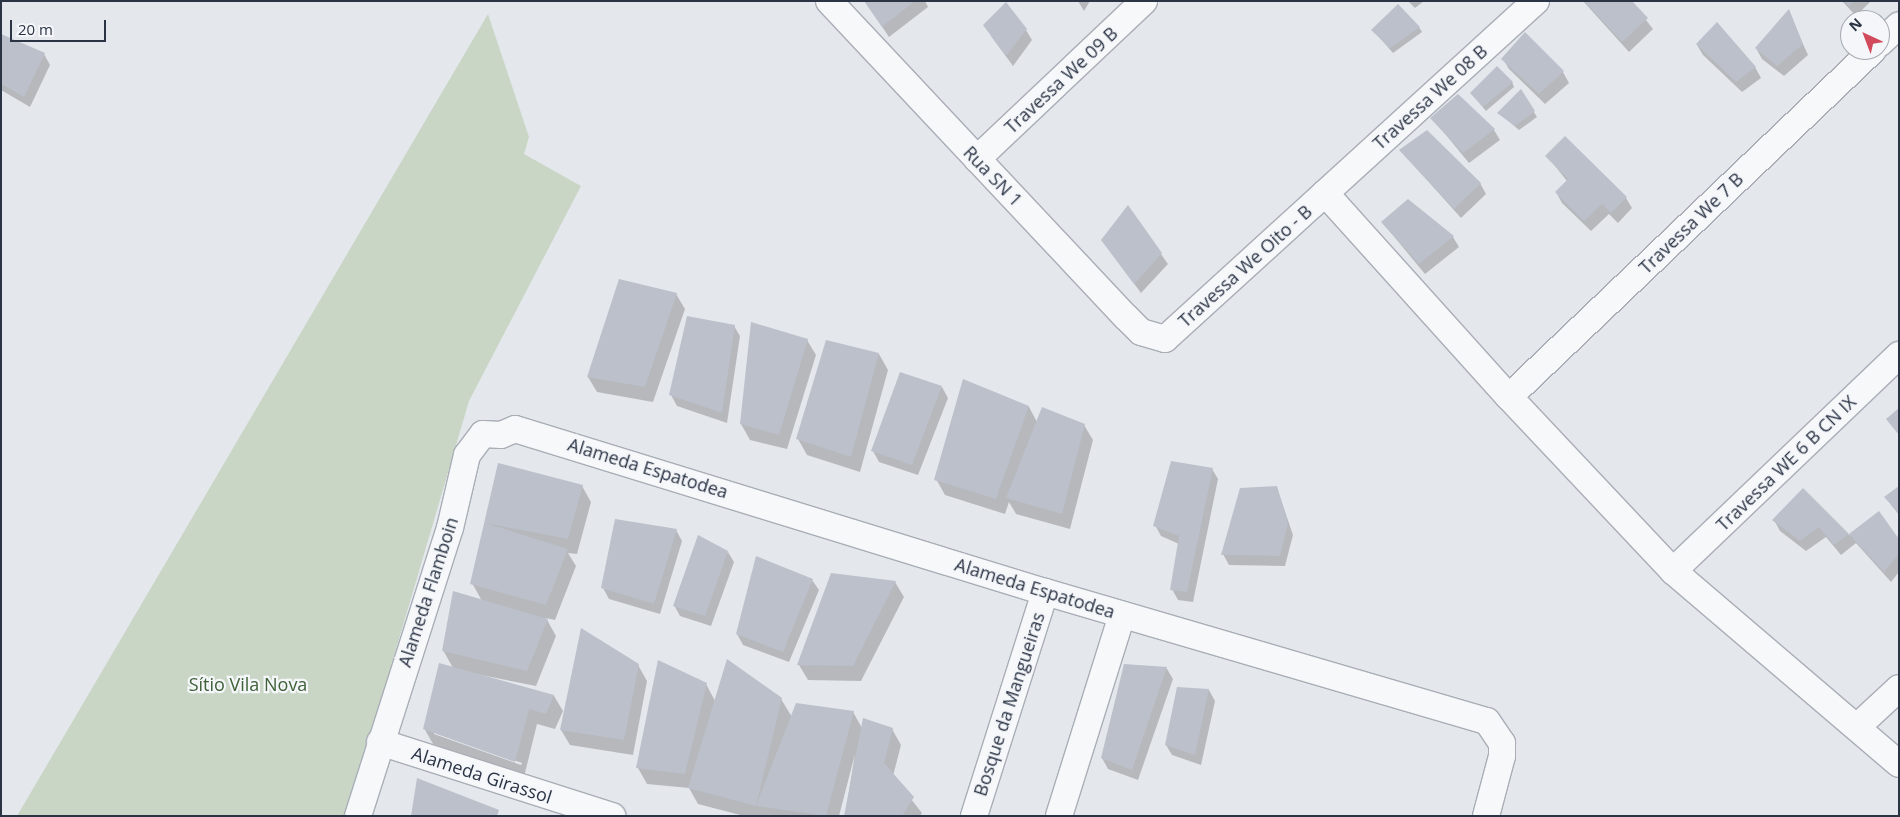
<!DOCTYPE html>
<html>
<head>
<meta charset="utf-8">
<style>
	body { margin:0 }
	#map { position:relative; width:1900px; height:817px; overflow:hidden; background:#e4e7ec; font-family:"Open Sans",sans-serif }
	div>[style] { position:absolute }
	.green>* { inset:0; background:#c9d6c5 }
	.shadow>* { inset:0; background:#0003 }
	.building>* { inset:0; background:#bbc0ca }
	.roads { filter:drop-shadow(1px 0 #a9aeb7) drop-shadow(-1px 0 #a9aeb7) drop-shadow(0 1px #a9aeb7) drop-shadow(0 -1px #a9aeb7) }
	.street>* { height:26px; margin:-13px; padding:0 13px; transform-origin:13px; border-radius:13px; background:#f7f8fa }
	span { translate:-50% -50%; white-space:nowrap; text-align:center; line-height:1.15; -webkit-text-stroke:4.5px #f4f6f9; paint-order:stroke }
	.street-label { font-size:18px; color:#2b3445 }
	.park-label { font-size:18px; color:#3f6138 }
	.frame { position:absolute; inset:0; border:2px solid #2b3445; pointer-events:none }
	.north { position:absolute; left:1840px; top:10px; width:50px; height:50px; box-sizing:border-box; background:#f4f6f9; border:1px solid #a4a8b1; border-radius:50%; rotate:317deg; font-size:14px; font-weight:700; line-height:20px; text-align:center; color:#2b3445 }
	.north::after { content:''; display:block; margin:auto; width:18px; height:22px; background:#d1495b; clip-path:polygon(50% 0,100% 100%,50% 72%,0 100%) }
	.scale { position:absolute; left:10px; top:20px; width:96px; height:22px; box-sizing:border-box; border:2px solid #2b3445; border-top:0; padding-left:6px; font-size:15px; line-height:18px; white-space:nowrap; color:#2b3445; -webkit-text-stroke:4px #f4f6f9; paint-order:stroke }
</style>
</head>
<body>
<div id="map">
	<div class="green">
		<div style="clip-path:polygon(488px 14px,529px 137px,524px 154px,581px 186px,469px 401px,347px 816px,17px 816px)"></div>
	</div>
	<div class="shadow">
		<div style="clip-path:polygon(865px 1px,925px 1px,928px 7px,889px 37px)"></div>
		<div style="clip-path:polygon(1078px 1px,1090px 1px,1084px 11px)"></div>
		<div style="clip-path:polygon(1408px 1px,1424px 1px,1415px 8px)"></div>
		<div style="clip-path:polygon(1583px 1px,1631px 1px,1653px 29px,1629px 52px)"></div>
		<div style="clip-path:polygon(1842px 1px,1871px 1px,1856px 16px)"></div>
		<div style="clip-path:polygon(1788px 11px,1808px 55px,1784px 76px,1762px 59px,1756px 48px)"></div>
		<div style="clip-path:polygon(1419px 27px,1422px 32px,1393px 53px,1373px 30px)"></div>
		<div style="clip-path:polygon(1026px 30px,1032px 40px,1013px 66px,991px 36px)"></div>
		<div style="clip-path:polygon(1px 35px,44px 54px,50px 65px,30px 107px,1px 90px)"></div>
		<div style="clip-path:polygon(1697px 45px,1755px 67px,1761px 78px,1742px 92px,1703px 55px)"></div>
		<div style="clip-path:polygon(1503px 59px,1563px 72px,1569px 83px,1545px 104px,1509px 69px)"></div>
		<div style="clip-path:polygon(1512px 82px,1514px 87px,1486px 111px,1471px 93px)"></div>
		<div style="clip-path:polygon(1521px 91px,1537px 117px,1519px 130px,1499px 113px)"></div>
		<div style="clip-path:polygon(1432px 118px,1494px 130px,1500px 140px,1469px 163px)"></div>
		<div style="clip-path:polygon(1401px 151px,1480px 183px,1486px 194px,1461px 218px)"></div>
		<div style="clip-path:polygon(1547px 156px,1626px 198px,1632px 208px,1618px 223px,1609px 214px,1591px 231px,1562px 203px,1556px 192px,1567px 181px)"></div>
		<div style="clip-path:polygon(1128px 207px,1168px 264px,1141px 293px,1102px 240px)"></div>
		<div style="clip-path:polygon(1382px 222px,1453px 237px,1459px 247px,1425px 274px)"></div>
		<div style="clip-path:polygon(676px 294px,685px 309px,653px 402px,597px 392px,588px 377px)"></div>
		<div style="clip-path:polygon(734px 326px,740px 336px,727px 423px,677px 406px,671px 395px)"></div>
		<div style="clip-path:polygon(807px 340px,816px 355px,787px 449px,750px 440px,741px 424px)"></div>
		<div style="clip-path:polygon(879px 354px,888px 370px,860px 472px,807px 455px,798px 439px)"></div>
		<div style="clip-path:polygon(964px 381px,1029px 407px,1037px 422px,1084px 425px,1093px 440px,1070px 529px,1016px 514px,1009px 502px,1005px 514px,945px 495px,936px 479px)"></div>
		<div style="clip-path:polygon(942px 387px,948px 398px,918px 475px,879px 462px,873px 451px)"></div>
		<div style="clip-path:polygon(evenodd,499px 464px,582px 486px,591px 502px,577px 554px,568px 553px,576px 566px,555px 620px,546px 618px,556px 636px,536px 686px,476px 674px,554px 696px,563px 711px,555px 729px,537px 724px,524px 777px,433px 744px,424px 728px,453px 668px,443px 650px,482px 601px,472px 583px,499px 464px,434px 731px,522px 763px,521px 765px,434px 734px,434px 731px)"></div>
		<div style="clip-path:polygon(1212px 469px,1218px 479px,1193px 602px,1178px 600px,1172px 589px,1179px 544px,1161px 536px,1155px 525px)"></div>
		<div style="clip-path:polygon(1899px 487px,1899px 515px,1885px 497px)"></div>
		<div style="clip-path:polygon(1277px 488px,1293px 535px,1285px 566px,1229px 565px,1223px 554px)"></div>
		<div style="clip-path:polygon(1803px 490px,1849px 535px,1879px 512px,1899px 541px,1899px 572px,1891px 582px,1856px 543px,1841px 555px,1826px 537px,1806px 551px,1780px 531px,1774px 520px)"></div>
		<div style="clip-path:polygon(676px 530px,682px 541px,660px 614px,609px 599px,603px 588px)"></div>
		<div style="clip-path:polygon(728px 552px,734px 562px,711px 626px,680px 616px,674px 605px)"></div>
		<div style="clip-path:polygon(812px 580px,819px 590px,789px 662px,743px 645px,737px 634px)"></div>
		<div style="clip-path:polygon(895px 582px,904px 597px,861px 681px,808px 680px,799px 665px)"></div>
		<div style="clip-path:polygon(638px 665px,647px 681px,633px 755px,570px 745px,561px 730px)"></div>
		<div style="clip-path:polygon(1125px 666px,1167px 669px,1173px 679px,1138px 780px,1108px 769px,1102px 758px)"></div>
		<div style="clip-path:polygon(706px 684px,715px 701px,781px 699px,792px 717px,853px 712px,862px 728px,892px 729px,901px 745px,893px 776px,922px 813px,920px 816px,845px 816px,855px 754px,839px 816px,744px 816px,698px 804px,689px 788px,647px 784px,638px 768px)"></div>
		<div style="clip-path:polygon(1209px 690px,1215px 701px,1201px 765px,1172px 755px,1166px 745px)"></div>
	</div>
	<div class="building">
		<div style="clip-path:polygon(864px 1px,915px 1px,882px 27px)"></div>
		<div style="clip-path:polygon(1584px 1px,1632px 1px,1648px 18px,1622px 42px)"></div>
		<div style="clip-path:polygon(1844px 1px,1854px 1px,1849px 6px)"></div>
		<div style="clip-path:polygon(1006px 2px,1027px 29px,1006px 56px,983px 25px)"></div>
		<div style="clip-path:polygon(1398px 4px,1420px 27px,1390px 48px,1371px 30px)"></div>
		<div style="clip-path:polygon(1789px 9px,1803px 44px,1777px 66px,1755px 48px)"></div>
		<div style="clip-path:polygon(1717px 22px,1756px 67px,1736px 82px,1696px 44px)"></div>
		<div style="clip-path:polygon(1525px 32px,1564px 71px,1539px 94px,1501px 59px)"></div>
		<div style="clip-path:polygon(1px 34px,45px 53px,24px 97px,1px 84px)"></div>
		<div style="clip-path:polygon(1497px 66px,1513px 82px,1483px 107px,1470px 93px)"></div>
		<div style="clip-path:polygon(1521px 89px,1535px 111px,1515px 126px,1497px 113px)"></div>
		<div style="clip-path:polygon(1458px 94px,1495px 129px,1463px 153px,1430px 118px)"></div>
		<div style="clip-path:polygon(1427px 130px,1481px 183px,1454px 209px,1399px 150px)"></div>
		<div style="clip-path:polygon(1565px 136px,1627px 197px,1611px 213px,1602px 204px,1584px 221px,1555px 192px,1568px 179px,1545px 156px)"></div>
		<div style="clip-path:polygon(1408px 199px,1454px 236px,1419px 264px,1381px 222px)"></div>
		<div style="clip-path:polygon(1128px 205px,1162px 253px,1134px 284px,1101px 240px)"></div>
		<div style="clip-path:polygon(619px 279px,677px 293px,645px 387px,587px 377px)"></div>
		<div style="clip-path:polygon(687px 316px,735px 325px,722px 413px,669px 395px)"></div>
		<div style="clip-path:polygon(751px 322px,808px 339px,779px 435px,740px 424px)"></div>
		<div style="clip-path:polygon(826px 340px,879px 353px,851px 457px,796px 439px)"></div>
		<div style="clip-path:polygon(900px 372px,942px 386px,912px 465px,871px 451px)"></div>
		<div style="clip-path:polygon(963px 379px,1029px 406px,996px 499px,934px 480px)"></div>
		<div style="clip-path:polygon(1042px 407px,1085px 424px,1062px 514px,1006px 498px)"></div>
		<div style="clip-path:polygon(1899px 408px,1899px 435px,1886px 419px)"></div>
		<div style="clip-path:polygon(1171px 461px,1213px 468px,1187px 592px,1170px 590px,1179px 536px,1153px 526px)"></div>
		<div style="clip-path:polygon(498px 463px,583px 485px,568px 539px,485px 523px,568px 549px,546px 605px,470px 584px)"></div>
		<div style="clip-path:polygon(1277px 486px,1288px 523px,1280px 556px,1221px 555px,1240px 488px)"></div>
		<div style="clip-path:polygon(1899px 486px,1899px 513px,1884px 497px)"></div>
		<div style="clip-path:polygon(1803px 488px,1849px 534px,1879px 511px,1899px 539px,1899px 554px,1884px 572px,1849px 534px,1834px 545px,1819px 527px,1800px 541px,1772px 520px)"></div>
		<div style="clip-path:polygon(615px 519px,677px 529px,654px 604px,601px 588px)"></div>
		<div style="clip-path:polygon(698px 535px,728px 551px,705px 616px,673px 606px)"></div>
		<div style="clip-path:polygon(756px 556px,813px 579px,783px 652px,736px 634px)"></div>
		<div style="clip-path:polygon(831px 573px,896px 581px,853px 666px,797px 665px)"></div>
		<div style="clip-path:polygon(453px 591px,548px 619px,527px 671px,442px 651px)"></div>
		<div style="clip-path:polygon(581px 628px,639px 664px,624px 740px,560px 730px)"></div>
		<div style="clip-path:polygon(727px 659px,782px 698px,756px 806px,688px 788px)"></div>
		<div style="clip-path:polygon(658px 660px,707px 683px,685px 774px,636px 768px)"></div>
		<div style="clip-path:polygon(439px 663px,554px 695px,546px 714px,529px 709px,515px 762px,423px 729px)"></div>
		<div style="clip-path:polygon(1124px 664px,1167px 667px,1132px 770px,1101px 758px)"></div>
		<div style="clip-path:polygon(1177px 687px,1209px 689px,1195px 755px,1165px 745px)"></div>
		<div style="clip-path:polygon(796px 703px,854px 711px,826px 816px,756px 806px)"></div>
		<div style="clip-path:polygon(863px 718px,893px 728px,884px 763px,914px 797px,902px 816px,844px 816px)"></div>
		<div style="clip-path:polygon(417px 778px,499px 810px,497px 816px,411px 816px)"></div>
	</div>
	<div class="roads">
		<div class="street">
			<div style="left:829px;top:1px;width:434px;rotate:46.8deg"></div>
			<div style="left:1126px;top:317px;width:21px;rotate:45deg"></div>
			<div style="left:1141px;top:332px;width:25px;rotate:16deg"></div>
			<div style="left:1165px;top:339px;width:502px;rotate:-42.34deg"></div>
			<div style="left:1880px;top:43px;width:26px;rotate:-43deg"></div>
			<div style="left:977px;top:159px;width:230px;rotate:-43.4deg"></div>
			<div style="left:1325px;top:193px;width:275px;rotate:48deg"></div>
			<div style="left:1509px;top:397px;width:239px;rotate:46.7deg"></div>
			<div style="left:1673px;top:571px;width:297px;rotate:40.5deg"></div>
			<div style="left:1509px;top:397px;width:503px;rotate:-43.63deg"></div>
			<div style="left:1673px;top:571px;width:313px;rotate:-43.7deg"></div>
			<div style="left:1857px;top:727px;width:57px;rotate:-42.9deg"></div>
			<div style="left:380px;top:742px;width:244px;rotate:17.7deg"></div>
			<div style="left:358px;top:816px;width:302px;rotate:-72.3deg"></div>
			<div style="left:450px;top:528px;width:75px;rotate:-76.9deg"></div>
			<div style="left:467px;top:455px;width:26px;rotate:-53deg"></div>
			<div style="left:483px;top:434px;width:18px;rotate:3deg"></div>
			<div style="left:501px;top:435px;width:15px;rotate:-23deg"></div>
			<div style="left:515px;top:429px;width:554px;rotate:17.1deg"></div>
			<div style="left:1045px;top:592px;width:460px;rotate:16.3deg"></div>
			<div style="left:1487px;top:721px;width:27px;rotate:56deg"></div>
			<div style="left:1502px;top:743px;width:13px;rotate:90deg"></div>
			<div style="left:1502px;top:756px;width:62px;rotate:104.9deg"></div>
			<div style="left:974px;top:816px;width:235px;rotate:-72.4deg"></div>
			<div style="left:1059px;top:816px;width:211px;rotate:-72.6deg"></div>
		</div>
	</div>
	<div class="street-label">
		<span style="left:1061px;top:80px;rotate:-43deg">Travessa We 09 B</span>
		<span style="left:1430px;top:97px;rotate:-42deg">Travessa We 08 B</span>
		<span style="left:993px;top:176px;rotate:46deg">Rua SN 1</span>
		<span style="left:1691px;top:223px;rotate:-44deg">Travessa We 7 B</span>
		<span style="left:1245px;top:266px;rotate:-42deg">Travessa We Oito - B</span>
		<span style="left:1786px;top:463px;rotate:-44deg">Travessa WE 6 B CN IX</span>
		<span style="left:648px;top:468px;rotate:17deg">Alameda Espatodea</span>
		<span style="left:1035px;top:588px;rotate:17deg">Alameda Espatodea</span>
		<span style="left:428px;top:592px;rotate:-72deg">Alameda Flamboin</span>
		<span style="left:1009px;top:704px;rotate:-72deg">Bosque da Mangueiras</span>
		<span style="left:482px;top:775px;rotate:18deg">Alameda Girassol</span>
	</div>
	<div class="park-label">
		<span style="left:248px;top:684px">Sítio Vila Nova</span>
	</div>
	<div class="frame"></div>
	<div class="north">N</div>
	<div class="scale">20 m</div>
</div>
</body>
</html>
